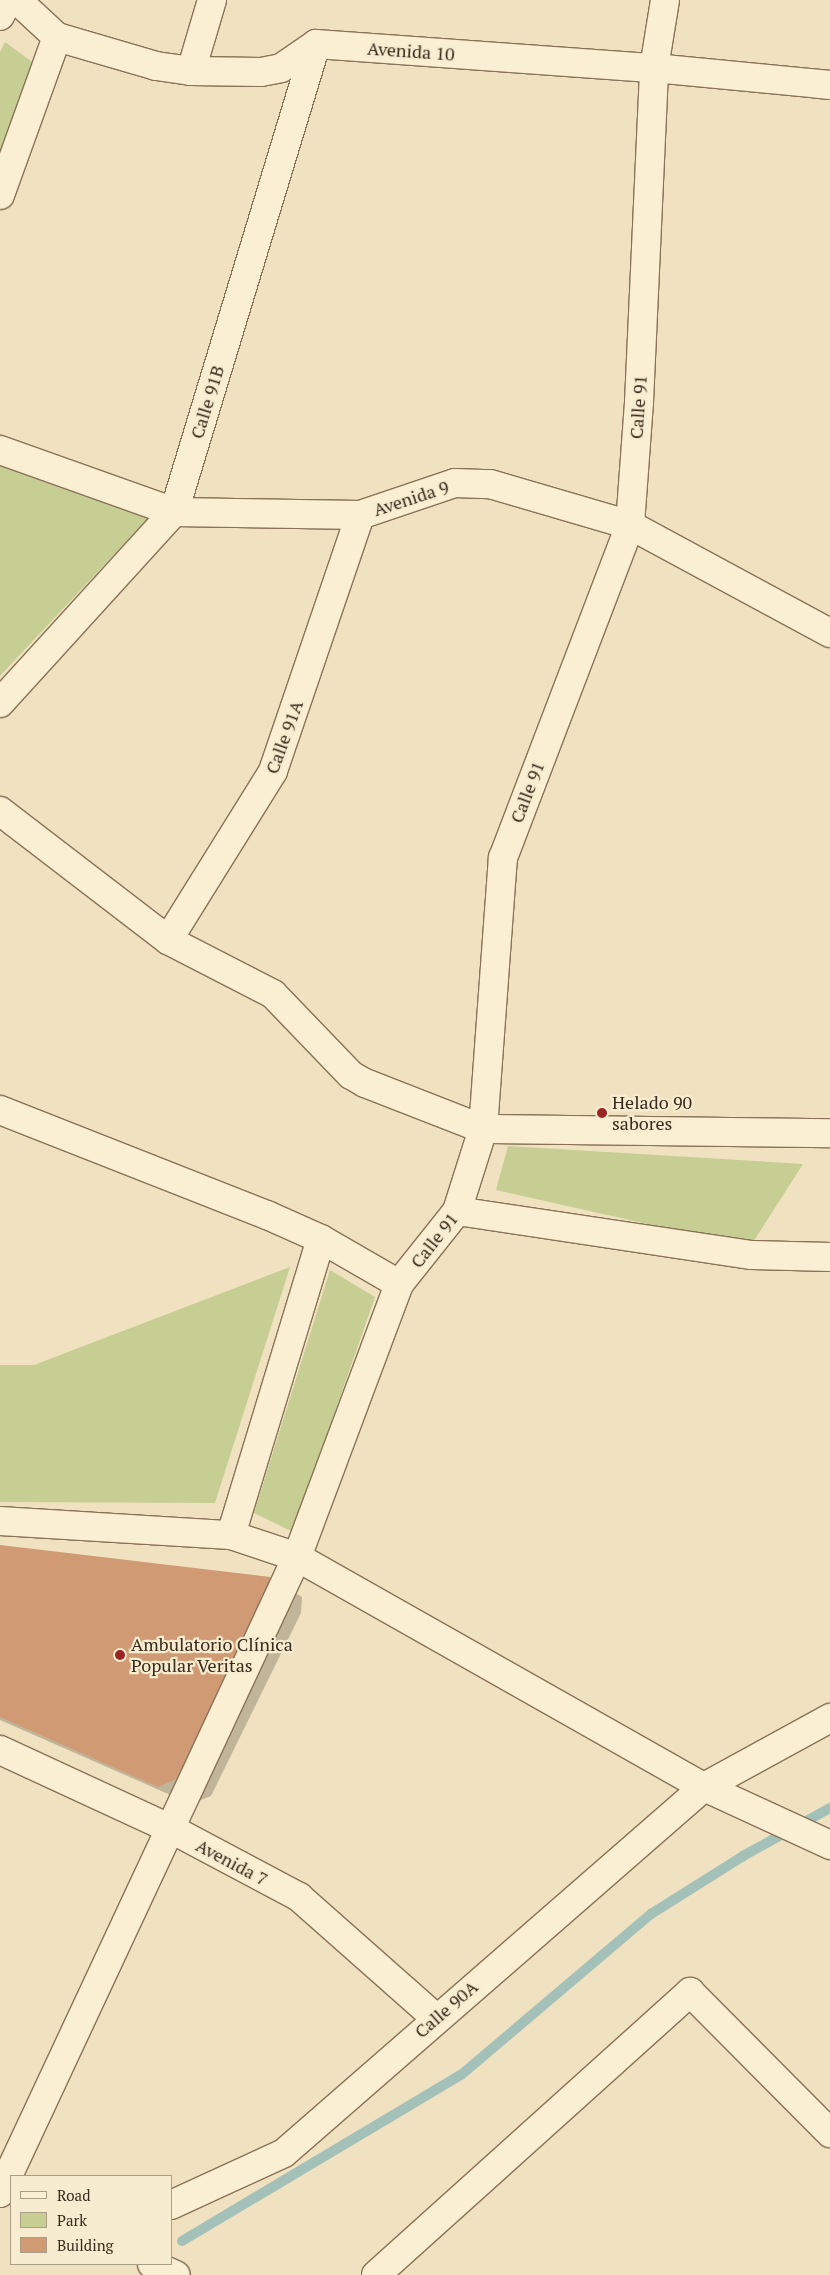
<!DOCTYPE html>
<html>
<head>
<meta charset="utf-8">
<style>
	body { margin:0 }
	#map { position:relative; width:830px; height:2275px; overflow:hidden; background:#f0e2c0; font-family:"PT Serif",serif }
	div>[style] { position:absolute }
	.green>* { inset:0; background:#c7ce93 }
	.shadow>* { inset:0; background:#0003 }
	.stream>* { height:10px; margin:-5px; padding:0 5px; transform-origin:5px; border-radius:5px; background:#a3c1b9 }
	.building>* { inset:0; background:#d09a74 }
	.roads { filter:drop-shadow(1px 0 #897257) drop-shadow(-1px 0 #897257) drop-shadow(0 1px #897257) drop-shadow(0 -1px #897257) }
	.street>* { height:28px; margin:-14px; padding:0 14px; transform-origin:14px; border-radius:14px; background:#faefd3 }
	.dots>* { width:14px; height:14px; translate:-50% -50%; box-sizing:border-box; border:2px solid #f7eccf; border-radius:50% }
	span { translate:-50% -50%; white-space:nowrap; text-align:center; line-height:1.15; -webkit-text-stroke:4.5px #f7eccf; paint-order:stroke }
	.street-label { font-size:18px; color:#382a1c }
	.poi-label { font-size:18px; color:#382a1c }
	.left { translate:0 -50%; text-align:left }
	.legend { position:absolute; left:10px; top:2175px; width:162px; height:90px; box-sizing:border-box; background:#f7eccf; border:1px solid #ab9e87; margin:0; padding:6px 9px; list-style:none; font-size:15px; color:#382a1c }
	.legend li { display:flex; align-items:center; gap:10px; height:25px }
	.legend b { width:25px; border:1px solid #ab9e87 }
</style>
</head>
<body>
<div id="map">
	<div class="green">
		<div style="clip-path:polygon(5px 42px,35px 64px,0 159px,0 52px)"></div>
		<div style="clip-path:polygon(0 452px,169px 496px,0 676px)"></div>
		<div style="clip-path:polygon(508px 1146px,803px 1164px,750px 1247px,496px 1190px)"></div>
		<div style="clip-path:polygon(290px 1267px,215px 1503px,0 1502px,0 1365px,34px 1365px)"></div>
		<div style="clip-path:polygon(330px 1270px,375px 1297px,293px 1532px,254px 1513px)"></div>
	</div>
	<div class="shadow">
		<div style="clip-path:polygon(0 1546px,270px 1578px,302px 1597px,301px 1613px,211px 1796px,191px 1804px,0 1720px)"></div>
	</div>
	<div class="stream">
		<div style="left:182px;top:2241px;width:325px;rotate:-30.8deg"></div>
		<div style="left:461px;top:2075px;width:249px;rotate:-40.3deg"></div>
		<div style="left:651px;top:1914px;width:109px;rotate:-32.2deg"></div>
		<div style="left:743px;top:1856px;width:99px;rotate:-28.9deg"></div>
	</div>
	<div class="building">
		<div style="clip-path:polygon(0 1545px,270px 1577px,269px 1594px,179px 1778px,158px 1787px,0 1717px)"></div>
	</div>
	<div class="roads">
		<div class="street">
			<div style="left:17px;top:0;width:54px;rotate:42.8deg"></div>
			<div style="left:57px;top:37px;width:103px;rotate:16.3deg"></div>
			<div style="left:156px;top:66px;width:35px;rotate:8deg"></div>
			<div style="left:191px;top:71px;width:70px;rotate:0.8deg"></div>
			<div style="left:261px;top:72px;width:20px;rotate:-11deg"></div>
			<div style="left:281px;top:68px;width:42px;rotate:-34.4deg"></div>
			<div style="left:316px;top:44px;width:339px;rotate:4.1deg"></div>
			<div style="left:654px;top:68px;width:177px;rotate:5.5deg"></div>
			<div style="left:0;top:16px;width:18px;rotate:-63deg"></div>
			<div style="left:191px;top:71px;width:74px;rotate:-73.5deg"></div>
			<div style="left:0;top:195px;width:168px;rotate:-70.2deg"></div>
			<div style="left:0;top:450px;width:185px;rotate:19.6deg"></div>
			<div style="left:174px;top:512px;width:186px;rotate:0.9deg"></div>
			<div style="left:360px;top:515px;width:100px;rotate:-18.6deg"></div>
			<div style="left:455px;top:483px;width:35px;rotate:2deg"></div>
			<div style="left:490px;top:484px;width:146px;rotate:16.3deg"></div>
			<div style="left:630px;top:525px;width:227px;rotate:28.4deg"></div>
			<div style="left:0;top:703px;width:258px;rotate:-47.7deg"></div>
			<div style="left:174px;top:512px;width:489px;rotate:-73.1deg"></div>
			<div style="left:0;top:811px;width:212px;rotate:37.5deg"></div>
			<div style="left:168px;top:940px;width:118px;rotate:27.2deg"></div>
			<div style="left:273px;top:994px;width:112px;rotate:46.1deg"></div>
			<div style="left:351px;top:1075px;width:16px;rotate:30deg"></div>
			<div style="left:365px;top:1083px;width:127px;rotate:21.3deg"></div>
			<div style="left:483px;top:1129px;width:347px;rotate:0.7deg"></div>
			<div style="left:168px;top:940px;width:199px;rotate:-58.1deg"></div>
			<div style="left:273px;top:771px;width:270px;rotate:-71.2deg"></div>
			<div style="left:0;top:1110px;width:287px;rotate:21.5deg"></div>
			<div style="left:267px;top:1215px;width:59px;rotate:24deg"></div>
			<div style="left:321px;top:1239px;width:90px;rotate:30deg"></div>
			<div style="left:457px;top:1211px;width:298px;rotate:8.5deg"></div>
			<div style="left:752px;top:1255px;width:78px;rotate:1.5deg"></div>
			<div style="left:0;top:1521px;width:231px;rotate:3.5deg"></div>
			<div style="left:231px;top:1535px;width:70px;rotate:18.4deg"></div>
			<div style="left:297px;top:1557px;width:467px;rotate:29.5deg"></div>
			<div style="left:704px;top:1787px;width:139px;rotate:24.7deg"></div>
			<div style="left:231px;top:1535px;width:309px;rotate:-73.1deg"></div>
			<div style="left:0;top:1750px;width:191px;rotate:24.8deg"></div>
			<div style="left:173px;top:1830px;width:143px;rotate:28deg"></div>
			<div style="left:299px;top:1897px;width:183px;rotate:41.5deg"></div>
			<div style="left:0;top:2193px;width:702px;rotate:-64.97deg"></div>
			<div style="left:297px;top:1557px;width:291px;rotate:-69.5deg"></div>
			<div style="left:399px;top:1284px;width:93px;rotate:-51.5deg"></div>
			<div style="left:457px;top:1211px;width:86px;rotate:-72.4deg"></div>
			<div style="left:483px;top:1129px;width:272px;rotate:-85.8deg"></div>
			<div style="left:503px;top:858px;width:356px;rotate:-69.1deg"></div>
			<div style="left:630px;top:525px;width:123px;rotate:-85.8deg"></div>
			<div style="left:639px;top:402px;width:334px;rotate:-87.4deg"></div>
			<div style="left:654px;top:68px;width:69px;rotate:-80.8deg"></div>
			<div style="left:171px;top:2205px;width:124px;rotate:-24.7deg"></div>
			<div style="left:284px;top:2153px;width:557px;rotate:-41.07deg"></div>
			<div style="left:704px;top:1787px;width:144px;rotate:-28.7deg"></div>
			<div style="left:152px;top:2264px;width:26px;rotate:25deg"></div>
			<div style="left:376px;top:2275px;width:423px;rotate:-42deg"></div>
			<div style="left:690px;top:1992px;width:199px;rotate:45.2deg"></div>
		</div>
	</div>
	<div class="dots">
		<div style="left:602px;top:1113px;background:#9b2424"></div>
		<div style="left:120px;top:1655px;background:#9b2424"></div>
	</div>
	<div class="street-label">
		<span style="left:411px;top:51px;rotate:4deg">Avenida 10</span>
		<span style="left:207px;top:402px;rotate:-73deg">Calle 91B</span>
		<span style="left:638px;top:407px;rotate:-86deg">Calle 91</span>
		<span style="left:411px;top:498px;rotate:-18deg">Avenida 9</span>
		<span style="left:284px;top:737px;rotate:-70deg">Calle 91A</span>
		<span style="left:527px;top:792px;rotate:-69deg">Calle 91</span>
		<span style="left:434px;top:1240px;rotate:-52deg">Calle 91</span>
		<span style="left:232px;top:1862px;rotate:28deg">Avenida 7</span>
		<span style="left:446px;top:2009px;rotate:-41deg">Calle 90A</span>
	</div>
	<div class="poi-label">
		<span class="left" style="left:612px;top:1113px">Helado 90<br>sabores</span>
		<span class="left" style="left:131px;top:1655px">Ambulatorio Clínica<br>Popular Veritas</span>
	</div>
	<ul class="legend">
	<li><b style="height:6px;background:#faefd3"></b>Road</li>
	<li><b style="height:14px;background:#c7ce93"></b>Park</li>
	<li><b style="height:14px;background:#d09a74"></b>Building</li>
	</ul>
</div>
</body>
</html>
